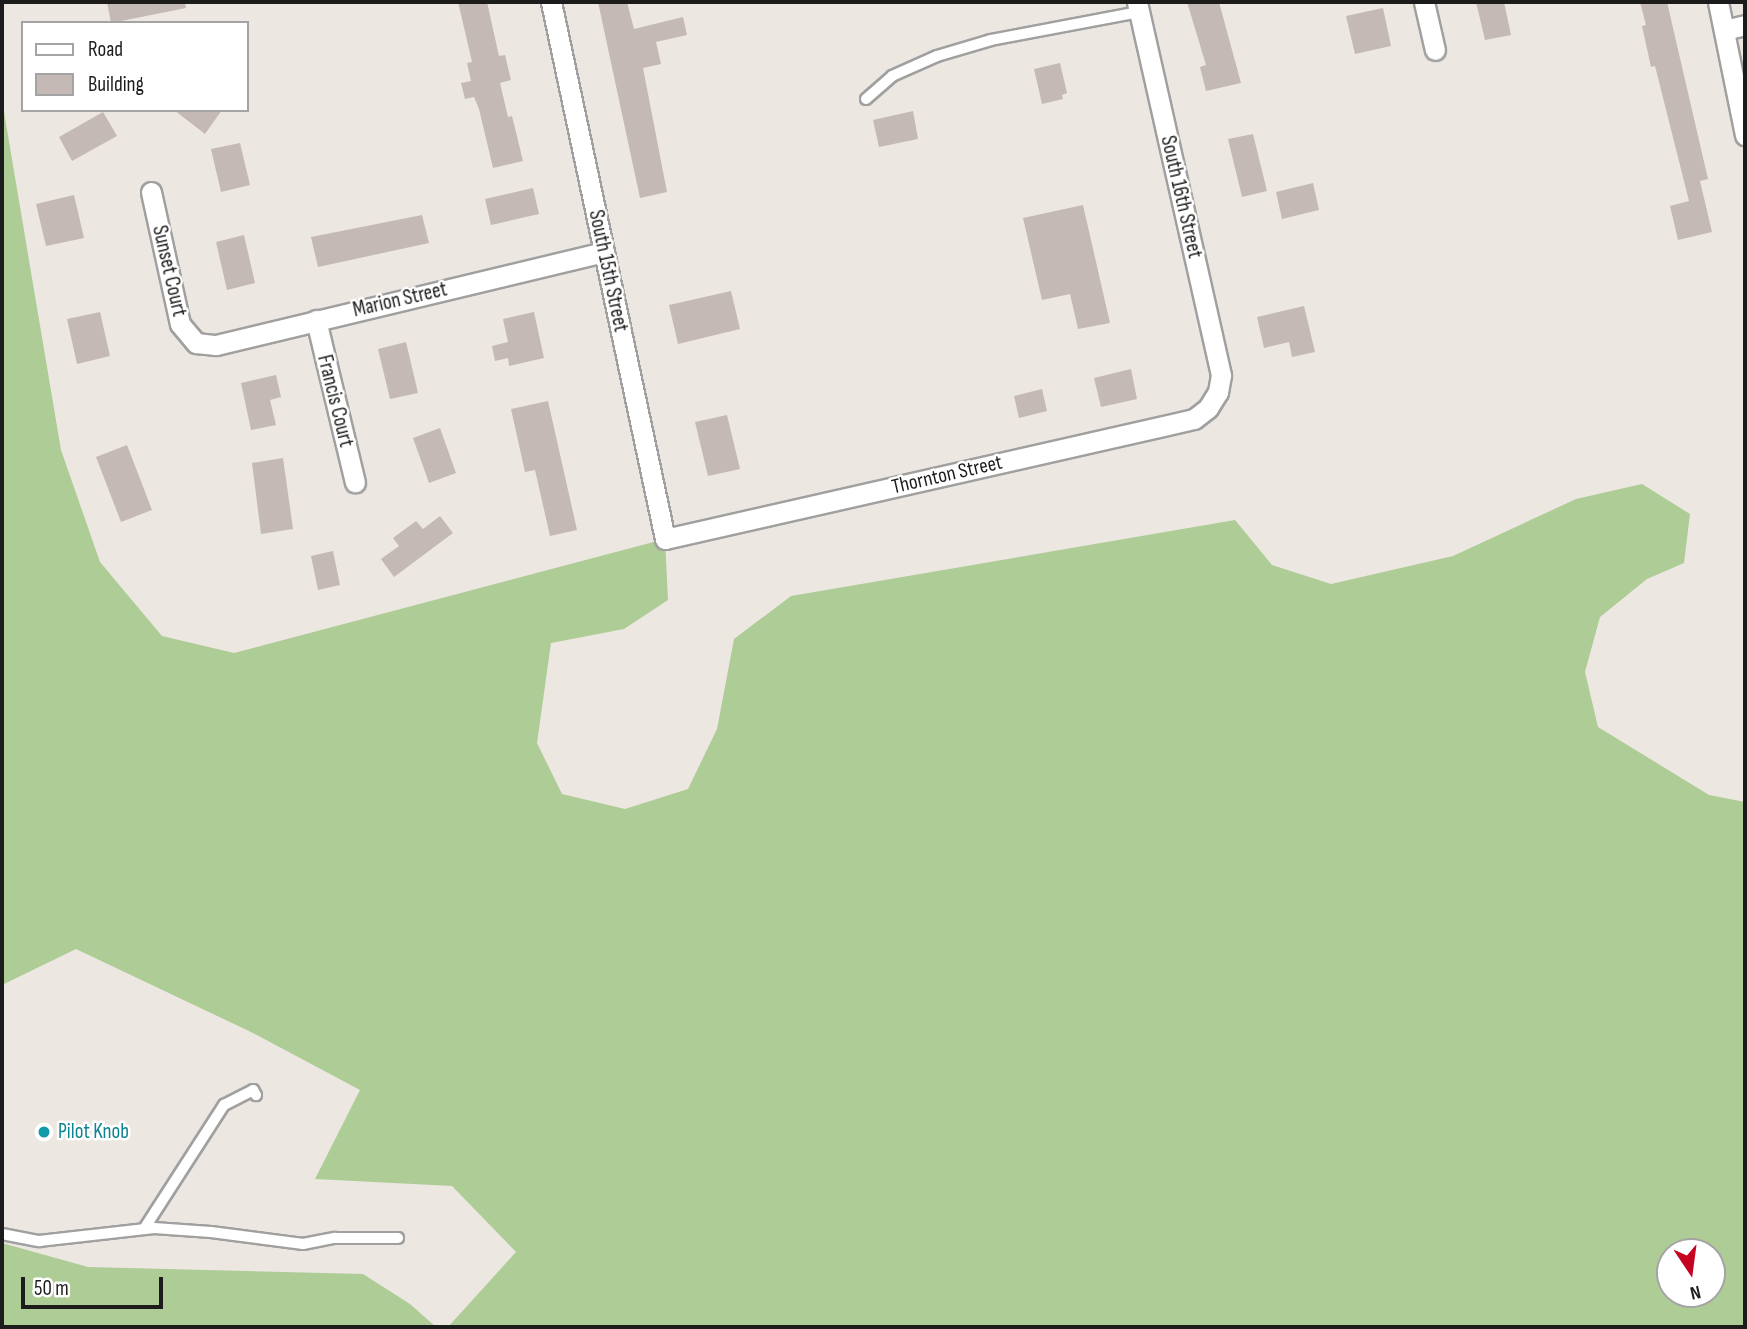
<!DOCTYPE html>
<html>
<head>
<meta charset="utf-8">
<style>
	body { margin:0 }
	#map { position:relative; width:1747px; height:1329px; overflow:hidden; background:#ede7e1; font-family:"Sofia Sans Condensed",sans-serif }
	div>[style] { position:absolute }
	.forest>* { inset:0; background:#aecc96 }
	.building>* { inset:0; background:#c4b9b5 }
	.roads { filter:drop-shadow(2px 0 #a0a0a0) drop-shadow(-2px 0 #a0a0a0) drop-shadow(0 2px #a0a0a0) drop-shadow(0 -2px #a0a0a0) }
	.service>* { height:10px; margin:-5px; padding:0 5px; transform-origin:5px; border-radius:5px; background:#fff }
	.minor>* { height:19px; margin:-9.5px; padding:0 9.5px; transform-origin:9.5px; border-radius:9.5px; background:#fff }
	.dots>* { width:19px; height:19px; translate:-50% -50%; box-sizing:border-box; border:4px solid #fff; border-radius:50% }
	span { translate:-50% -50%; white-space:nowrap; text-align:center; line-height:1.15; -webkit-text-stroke:5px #fff; paint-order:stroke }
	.street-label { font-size:21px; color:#1c1c1c }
	.culture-label { font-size:21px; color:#0d838f }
	.left { translate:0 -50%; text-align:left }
	.frame { position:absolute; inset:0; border:4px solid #1c1c1c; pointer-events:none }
	.legend { position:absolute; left:21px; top:21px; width:228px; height:91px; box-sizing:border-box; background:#fff; border:2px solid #a4a4a4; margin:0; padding:9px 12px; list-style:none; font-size:21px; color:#1c1c1c }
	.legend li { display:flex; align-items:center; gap:14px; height:35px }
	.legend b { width:35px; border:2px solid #a4a4a4 }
	.north { position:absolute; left:1656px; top:1238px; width:70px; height:70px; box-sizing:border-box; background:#fff; border:2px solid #a4a4a4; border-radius:50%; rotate:167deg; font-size:19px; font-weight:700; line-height:28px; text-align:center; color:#1c1c1c }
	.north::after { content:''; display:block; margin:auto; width:24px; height:32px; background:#c40421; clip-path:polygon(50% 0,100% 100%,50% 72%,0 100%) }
	.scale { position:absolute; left:21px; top:1277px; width:142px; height:32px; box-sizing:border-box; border:4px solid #1c1c1c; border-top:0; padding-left:9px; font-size:21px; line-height:24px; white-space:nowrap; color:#1c1c1c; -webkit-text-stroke:5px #fff; paint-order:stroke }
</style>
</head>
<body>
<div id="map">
	<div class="forest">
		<div style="clip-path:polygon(evenodd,2px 100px,61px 450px,100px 562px,162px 636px,234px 653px,665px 539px,668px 600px,624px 629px,551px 643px,537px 743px,562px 794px,625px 809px,688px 789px,717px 729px,734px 639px,791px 596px,1235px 520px,1272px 565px,1331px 584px,1453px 556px,1576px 499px,1642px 484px,1690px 514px,1684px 563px,1647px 579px,1600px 617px,1585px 672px,1598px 727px,1709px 795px,1745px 802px,1745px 1327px,448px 1327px,516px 1252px,452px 1186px,315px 1179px,360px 1090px,251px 1032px,76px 949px,2px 985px,2px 100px,1670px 1252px,1712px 1252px,1712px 1294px,1670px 1294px,1670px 1252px)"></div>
		<div style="clip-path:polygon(2px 1243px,88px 1267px,363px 1274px,410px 1304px,436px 1327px,2px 1327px)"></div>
	</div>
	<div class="building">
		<div style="clip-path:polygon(107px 2px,185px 2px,186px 8px,111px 23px)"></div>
		<div style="clip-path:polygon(458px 2px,487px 2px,499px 56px,505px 55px,511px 80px,500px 83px,508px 117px,512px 116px,523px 161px,493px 168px,479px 109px,474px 97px,465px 99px,461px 83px,471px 81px,467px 63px,472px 62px)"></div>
		<div style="clip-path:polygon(598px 2px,627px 2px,634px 29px,683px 17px,687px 35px,656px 42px,661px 64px,643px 68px,667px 192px,640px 198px)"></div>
		<div style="clip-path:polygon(1187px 2px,1219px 2px,1241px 83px,1206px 91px,1200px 67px,1206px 65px)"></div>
		<div style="clip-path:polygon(1476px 2px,1504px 2px,1511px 35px,1485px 40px)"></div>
		<div style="clip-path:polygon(1640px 2px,1667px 2px,1708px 179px,1700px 181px,1712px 232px,1678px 240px,1670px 206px,1689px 201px,1655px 66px,1651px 67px,1642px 26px,1646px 25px)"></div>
		<div style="clip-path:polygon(1383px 8px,1391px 46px,1355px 54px,1346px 16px)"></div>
		<div style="clip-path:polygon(1060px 63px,1067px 93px,1062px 95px,1063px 99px,1042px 104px,1034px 69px)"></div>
		<div style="clip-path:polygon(174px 110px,222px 110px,205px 134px)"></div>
		<div style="clip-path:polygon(913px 111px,918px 139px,879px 147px,873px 120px)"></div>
		<div style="clip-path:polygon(103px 112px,117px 136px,72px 161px,59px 137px)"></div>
		<div style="clip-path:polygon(1253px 134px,1267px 191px,1242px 197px,1228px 139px)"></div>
		<div style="clip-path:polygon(240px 143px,250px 185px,221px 192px,211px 149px)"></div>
		<div style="clip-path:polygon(1313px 183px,1319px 210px,1282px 219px,1276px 192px)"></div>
		<div style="clip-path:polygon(533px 188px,539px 214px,491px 225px,485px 199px)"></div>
		<div style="clip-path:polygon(74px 195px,84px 238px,46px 246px,36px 204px)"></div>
		<div style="clip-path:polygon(1083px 205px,1110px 323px,1078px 329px,1070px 294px,1042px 300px,1023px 218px)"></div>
		<div style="clip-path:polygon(422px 215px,429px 243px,318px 267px,311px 237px)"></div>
		<div style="clip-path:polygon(244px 235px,255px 283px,227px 290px,216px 242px)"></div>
		<div style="clip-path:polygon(731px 291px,740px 329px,678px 344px,669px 305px)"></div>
		<div style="clip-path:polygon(1304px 306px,1315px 352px,1292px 357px,1289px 342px,1264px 348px,1257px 317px)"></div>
		<div style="clip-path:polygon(100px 312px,110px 356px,77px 364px,67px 319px)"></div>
		<div style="clip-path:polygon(534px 312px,544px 358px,509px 366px,508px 358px,495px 361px,492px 346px,508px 342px,503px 319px)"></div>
		<div style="clip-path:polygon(406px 342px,418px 393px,390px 399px,378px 349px)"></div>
		<div style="clip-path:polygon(1131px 369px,1137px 399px,1101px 407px,1094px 378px)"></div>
		<div style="clip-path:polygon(276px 375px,281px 397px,270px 400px,276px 425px,251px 430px,241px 383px)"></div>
		<div style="clip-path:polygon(1042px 389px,1047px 411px,1019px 418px,1014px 396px)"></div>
		<div style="clip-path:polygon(548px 401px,577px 530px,550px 536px,535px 470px,525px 472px,511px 409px)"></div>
		<div style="clip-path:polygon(727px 415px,740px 469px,708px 476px,695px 422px)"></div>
		<div style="clip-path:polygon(440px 428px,456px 473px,429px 483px,413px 438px)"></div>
		<div style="clip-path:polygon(127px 445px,152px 510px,121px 522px,96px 457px)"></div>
		<div style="clip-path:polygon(283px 458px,293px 529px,261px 534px,252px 463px)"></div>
		<div style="clip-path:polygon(440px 516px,453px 533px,394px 577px,381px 559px,399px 546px,393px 538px,416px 521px,423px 529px)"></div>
		<div style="clip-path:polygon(333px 551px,340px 585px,318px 590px,311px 556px)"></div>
	</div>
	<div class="roads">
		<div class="service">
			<div style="left:866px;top:99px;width:35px;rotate:-41deg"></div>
			<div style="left:892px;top:76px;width:49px;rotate:-24deg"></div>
			<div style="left:937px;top:56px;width:56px;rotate:-16.5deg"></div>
			<div style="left:991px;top:40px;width:151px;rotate:-10.7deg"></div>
			<div style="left:144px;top:1229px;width:148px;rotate:-57.2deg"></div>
			<div style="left:224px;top:1105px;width:33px;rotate:-27deg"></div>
			<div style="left:253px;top:1090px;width:6px;rotate:59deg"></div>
			<div style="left:2px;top:1234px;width:38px;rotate:11deg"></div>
			<div style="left:39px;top:1241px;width:116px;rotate:-6.4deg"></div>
			<div style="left:154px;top:1228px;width:57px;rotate:4deg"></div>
			<div style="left:211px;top:1232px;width:93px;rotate:7.4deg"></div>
			<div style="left:303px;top:1244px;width:33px;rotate:-11deg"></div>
			<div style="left:335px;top:1238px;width:63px"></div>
		</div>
		<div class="minor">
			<div style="left:551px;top:2px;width:549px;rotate:78.01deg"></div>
			<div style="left:665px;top:539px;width:542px;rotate:-12.78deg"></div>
			<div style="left:1194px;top:419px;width:18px;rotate:-38deg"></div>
			<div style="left:1208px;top:408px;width:19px;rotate:-58deg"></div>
			<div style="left:1218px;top:392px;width:17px;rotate:-80deg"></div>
			<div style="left:1221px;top:375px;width:382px;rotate:-102.7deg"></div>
			<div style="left:1424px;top:2px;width:49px;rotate:77.1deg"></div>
			<div style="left:1718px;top:2px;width:136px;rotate:78.5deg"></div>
			<div style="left:1724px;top:30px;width:22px;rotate:-13deg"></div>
			<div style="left:151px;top:192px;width:135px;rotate:77.6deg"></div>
			<div style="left:180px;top:324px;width:25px;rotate:50deg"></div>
			<div style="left:196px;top:343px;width:20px;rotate:6deg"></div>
			<div style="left:216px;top:345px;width:399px;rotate:-13.5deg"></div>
			<div style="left:316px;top:320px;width:167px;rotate:76.5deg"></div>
		</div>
	</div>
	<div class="dots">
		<div style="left:44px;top:1132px;background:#0f9aa8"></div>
	</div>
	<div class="street-label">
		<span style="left:1181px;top:197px;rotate:77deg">South 16th Street</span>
		<span style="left:169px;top:271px;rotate:77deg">Sunset Court</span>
		<span style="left:608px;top:271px;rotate:78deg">South 15th Street</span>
		<span style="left:400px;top:300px;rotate:-13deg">Marion Street</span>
		<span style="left:335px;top:401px;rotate:76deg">Francis Court</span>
		<span style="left:947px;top:475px;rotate:-13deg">Thornton Street</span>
	</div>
	<div class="culture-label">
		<span class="left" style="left:58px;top:1132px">Pilot Knob</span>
	</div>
	<div class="frame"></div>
	<ul class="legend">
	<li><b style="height:9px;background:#fff"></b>Road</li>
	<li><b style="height:19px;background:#c4b9b5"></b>Building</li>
	</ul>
	<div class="north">N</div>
	<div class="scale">50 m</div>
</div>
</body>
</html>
